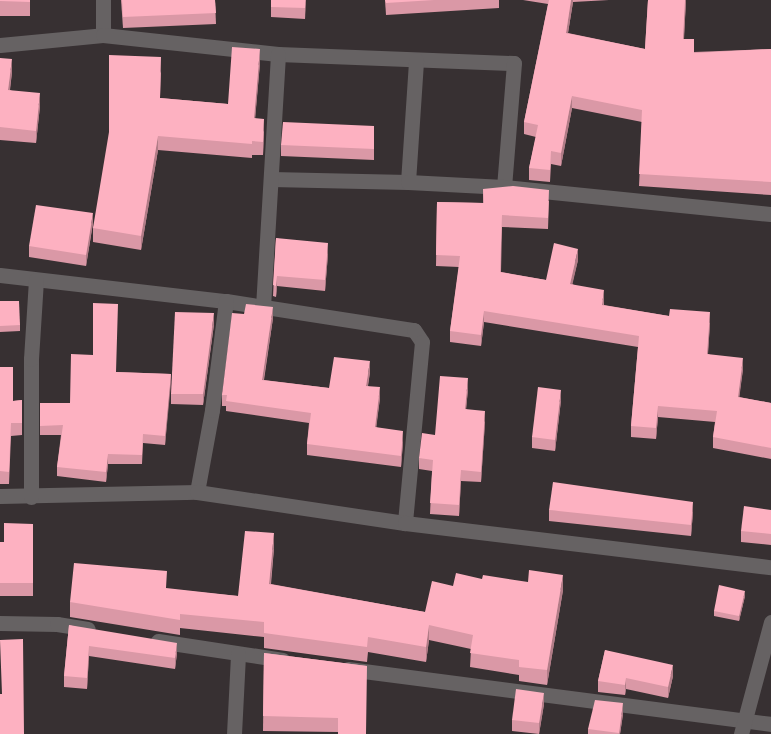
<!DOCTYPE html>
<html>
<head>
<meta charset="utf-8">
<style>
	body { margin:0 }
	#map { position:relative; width:771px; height:734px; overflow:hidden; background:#373032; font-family:"PT Sans",sans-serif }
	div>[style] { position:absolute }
	.minor>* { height:15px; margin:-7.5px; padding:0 7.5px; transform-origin:7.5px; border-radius:7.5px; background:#666263 }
	.wall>* { inset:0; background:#da98a6 }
	.shaded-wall>* { inset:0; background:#b17c87 }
	.building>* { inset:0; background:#fdb1c1 }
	span { translate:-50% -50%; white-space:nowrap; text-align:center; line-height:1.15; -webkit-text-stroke:5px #1c191a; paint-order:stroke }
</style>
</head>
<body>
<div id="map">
	<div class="minor">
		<div style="left:103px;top:0;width:35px;rotate:90deg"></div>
		<div style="left:0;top:45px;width:103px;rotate:-5.5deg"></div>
		<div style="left:103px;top:35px;width:176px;rotate:6.2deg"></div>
		<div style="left:278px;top:54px;width:236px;rotate:2.2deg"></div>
		<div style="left:514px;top:63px;width:124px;rotate:94.6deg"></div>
		<div style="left:504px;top:187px;width:268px;rotate:5.8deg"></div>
		<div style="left:271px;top:179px;width:137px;rotate:1.3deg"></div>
		<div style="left:408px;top:182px;width:122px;rotate:-86.2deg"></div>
		<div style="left:408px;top:182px;width:96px;rotate:3deg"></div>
		<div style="left:0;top:275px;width:227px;rotate:6.6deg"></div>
		<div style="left:226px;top:301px;width:190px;rotate:8.8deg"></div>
		<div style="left:414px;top:330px;width:14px;rotate:56deg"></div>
		<div style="left:422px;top:342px;width:182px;rotate:95.4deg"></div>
		<div style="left:263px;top:307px;width:253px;rotate:-86.6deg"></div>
		<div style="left:197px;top:492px;width:83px;rotate:-79.6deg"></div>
		<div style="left:212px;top:410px;width:110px;rotate:-82.7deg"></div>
		<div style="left:0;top:496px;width:197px;rotate:-1.2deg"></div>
		<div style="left:197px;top:492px;width:210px;rotate:8.5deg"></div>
		<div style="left:405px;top:523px;width:369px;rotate:6.9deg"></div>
		<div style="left:31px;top:497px;width:138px;rotate:-90deg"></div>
		<div style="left:31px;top:359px;width:79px;rotate:-86.4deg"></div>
		<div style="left:0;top:623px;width:57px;rotate:1deg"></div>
		<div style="left:57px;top:624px;width:31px;rotate:9deg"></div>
		<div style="left:158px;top:641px;width:126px;rotate:8.6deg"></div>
		<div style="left:348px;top:669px;width:427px;rotate:7.4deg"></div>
		<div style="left:234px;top:734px;width:80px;rotate:-87.1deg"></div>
		<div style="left:741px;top:734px;width:116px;rotate:-75deg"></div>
	</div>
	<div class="wall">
		<div style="clip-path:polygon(0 0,30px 0,30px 16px,0 16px)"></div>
		<div style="clip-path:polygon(121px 0,215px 0,216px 24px,123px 28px)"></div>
		<div style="clip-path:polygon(271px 0,306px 0,305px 19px,271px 17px)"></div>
		<div style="clip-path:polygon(385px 0,499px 0,499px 8px,386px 15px)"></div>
		<div style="clip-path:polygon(523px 0,609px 0,573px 2px,568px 33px,645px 49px,648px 0,686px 0,684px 39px,694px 52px,771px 49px,771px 195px,639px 186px,642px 122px,572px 108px,561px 166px,551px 164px,550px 182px,529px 180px,529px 168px,536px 137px,524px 134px,524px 122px,548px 4px)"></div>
		<div style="clip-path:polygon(0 58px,12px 72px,10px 90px,40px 106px,36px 143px,0 140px)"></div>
		<div style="clip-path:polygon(260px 63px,255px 118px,264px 132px,263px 155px,252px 155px,252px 158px,158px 150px,141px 250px,93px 242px,93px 228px,161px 71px,160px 98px,228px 104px)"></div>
		<div style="clip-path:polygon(374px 137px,374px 160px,281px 156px,281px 145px)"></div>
		<div style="clip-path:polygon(483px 189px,549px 201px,548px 229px,502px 227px,501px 272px,546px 280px,578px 260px,572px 284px,604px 301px,604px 305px,710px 323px,708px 354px,743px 369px,739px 397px,771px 403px,771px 459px,713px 448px,713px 437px,715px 422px,658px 417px,656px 439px,631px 437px,631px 426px,638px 347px,484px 322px,481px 346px,450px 342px,450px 331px,459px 267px,436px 266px,437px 202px,483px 203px)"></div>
		<div style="clip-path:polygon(93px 223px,86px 266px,29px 257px,29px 246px)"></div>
		<div style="clip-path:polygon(276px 238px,328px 254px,325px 291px,277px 286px,276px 297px,273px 296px)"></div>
		<div style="clip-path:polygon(0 301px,20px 325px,20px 331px,0 332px)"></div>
		<div style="clip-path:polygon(244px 314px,273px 318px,264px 380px,329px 388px,370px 372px,368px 386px,380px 398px,376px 427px,403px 442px,401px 467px,307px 455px,307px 444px,309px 423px,226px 411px,226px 406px,222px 406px,222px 395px)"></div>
		<div style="clip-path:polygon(214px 324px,203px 405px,171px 404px,171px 394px)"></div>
		<div style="clip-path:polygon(0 367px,13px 401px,22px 400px,22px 435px,11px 436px,9px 484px,0 484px)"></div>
		<div style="clip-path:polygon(116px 372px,171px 374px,165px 445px,143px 443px,142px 464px,108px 464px,106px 482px,57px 476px,57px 467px,61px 435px,40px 435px,40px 403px,70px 403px)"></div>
		<div style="clip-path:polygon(468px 389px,466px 409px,485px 422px,481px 482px,461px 481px,459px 516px,430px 514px,432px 471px,419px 469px,419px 458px,435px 435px)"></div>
		<div style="clip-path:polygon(561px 400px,555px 451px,532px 448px,532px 437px)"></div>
		<div style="clip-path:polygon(549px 510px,693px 512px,691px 536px,549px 521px)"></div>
		<div style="clip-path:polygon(771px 510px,771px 545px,741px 542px,741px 531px)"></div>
		<div style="clip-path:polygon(33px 524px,33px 596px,0 596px,0 542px,4px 542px)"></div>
		<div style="clip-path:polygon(274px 548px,271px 584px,425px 612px,453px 586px,482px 579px,563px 590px,547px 685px,519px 681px,519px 675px,470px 667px,471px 649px,429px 640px,426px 662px,368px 652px,367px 662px,264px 648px,264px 637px,180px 628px,180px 635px,70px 617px,70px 602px,167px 589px,238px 596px)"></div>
		<div style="clip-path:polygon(745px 596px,739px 621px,714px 616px,714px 611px)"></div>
		<div style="clip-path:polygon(69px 625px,177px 653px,175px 669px,89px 656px,87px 689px,64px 687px,64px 676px)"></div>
		<div style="clip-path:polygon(605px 650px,673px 676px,668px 698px,626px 689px,625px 695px,598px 692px,598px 681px)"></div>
		<div style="clip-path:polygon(264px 653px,367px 666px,338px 732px,263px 731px)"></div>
		<div style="clip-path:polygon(544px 704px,539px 734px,512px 731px,512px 720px)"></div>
		<div style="clip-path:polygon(623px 714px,620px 734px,588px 734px,588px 729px)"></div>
	</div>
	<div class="shaded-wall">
		<div style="clip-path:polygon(571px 0,573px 0,573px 2px,566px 45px,566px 33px)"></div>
		<div style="clip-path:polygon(685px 0,686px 0,683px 51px,683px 39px)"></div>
		<div style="clip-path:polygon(260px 49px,260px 63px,254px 132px,254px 118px)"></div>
		<div style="clip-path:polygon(12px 59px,12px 72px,8px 103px,8px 90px)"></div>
		<div style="clip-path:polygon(40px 93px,40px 106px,36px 143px,36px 131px)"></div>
		<div style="clip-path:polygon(572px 96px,572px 108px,561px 166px,561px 153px)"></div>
		<div style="clip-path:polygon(264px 119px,264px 132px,263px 155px,263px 142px)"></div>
		<div style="clip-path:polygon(158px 136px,158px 150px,141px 250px,141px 236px)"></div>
		<div style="clip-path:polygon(93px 213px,93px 223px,86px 266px,86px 255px)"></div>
		<div style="clip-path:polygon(328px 243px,328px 254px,325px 291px,325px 280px)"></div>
		<div style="clip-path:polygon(578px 249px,578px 260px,570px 295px,570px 284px)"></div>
		<div style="clip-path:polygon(277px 276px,277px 286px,276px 297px,276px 286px)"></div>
		<div style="clip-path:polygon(604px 290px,604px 301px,602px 316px,602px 305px)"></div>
		<div style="clip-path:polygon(273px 307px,273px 318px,262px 390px,262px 380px)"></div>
		<div style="clip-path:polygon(484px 311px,484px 322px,481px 346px,481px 335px)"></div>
		<div style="clip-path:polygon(710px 312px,710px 323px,707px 365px,707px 354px)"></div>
		<div style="clip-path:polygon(214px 313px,214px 324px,203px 405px,203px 394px)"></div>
		<div style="clip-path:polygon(743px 358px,743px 369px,738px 408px,738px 397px)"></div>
		<div style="clip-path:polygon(370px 361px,370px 372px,366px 396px,366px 386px)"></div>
		<div style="clip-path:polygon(171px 374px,171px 383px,165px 445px,165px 436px)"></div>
		<div style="clip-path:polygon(468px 378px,468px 389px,465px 420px,465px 409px)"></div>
		<div style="clip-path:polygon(380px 387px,380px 398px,375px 438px,375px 427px)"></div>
		<div style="clip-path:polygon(561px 390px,561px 400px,555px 451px,555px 440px)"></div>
		<div style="clip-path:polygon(658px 406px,658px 417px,656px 439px,656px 428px)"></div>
		<div style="clip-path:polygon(485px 411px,485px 422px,481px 482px,481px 472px)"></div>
		<div style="clip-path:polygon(403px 431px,403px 442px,401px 467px,401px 456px)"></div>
		<div style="clip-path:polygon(108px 454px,108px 464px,106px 482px,106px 472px)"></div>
		<div style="clip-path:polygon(461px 470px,461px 481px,459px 516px,459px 505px)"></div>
		<div style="clip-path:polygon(693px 502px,693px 512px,691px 536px,691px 525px)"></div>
		<div style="clip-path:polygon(274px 533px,274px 548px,269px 599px,269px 584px)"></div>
		<div style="clip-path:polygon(563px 575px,563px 590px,547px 685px,547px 670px)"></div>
		<div style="clip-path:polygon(745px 591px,745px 596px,739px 621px,739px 616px)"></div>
		<div style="clip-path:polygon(429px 625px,429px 640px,426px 662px,426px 647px)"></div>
		<div style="clip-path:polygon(177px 643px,177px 653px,175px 669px,175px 658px)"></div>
		<div style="clip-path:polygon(89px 646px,89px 656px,87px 689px,87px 678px)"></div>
		<div style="clip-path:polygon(673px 665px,673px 676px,668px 698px,668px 687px)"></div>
		<div style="clip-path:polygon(626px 678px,626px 689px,625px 695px,625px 685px)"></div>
		<div style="clip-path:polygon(544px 693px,544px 704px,539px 734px,539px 723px)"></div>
		<div style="clip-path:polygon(623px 703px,623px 714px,620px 734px,619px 734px)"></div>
	</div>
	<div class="building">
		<div style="clip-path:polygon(0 0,30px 0,30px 2px,0 1px)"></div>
		<div style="clip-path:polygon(122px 0,215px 0,216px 13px,123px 17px)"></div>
		<div style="clip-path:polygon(271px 0,305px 0,305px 8px,271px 7px)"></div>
		<div style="clip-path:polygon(385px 0,434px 0,386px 3px)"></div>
		<div style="clip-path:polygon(549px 0,571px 0,566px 33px,645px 49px,648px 0,685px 0,683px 39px,694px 39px,694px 53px,771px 49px,771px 182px,639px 174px,642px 110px,572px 96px,561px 153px,551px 151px,550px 170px,529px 168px,538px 125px,524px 122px)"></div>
		<div style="clip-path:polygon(232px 47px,260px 49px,254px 118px,264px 119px,263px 142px,252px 141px,252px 144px,158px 136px,141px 236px,93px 228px,109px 132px,109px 55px,161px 57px,160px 98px,228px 104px)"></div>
		<div style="clip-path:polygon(0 58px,12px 59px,8px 90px,40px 93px,36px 131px,0 127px)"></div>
		<div style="clip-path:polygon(283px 122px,374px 126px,374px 149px,281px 145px)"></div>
		<div style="clip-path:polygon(513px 186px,549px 190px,548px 218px,502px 215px,500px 272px,546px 280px,554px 243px,578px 249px,570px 284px,604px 290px,602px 305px,669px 316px,670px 309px,710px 312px,707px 354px,743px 358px,738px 397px,771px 403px,771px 448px,713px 437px,717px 411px,658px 406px,656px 428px,631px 426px,639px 336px,484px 311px,481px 335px,450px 331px,460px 256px,436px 255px,437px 202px,484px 203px,483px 189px)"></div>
		<div style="clip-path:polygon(36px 205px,93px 213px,86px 255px,29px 246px)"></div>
		<div style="clip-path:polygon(276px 238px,328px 243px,325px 280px,277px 276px,276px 286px,273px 285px)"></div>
		<div style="clip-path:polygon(0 301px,19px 301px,20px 325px,0 326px)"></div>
		<div style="clip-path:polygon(93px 303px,118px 304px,116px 372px,171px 374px,165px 436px,143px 434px,142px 455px,108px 454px,106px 472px,57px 467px,63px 425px,40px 426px,40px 403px,70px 403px,71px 354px,93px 355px)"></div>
		<div style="clip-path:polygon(246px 304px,273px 307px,262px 380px,329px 388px,334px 357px,370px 361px,366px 386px,380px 387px,375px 427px,403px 431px,401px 456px,307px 444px,311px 413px,226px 401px,227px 395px,222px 395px,232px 313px,244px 314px)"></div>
		<div style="clip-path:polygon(175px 312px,214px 313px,203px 394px,171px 394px)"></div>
		<div style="clip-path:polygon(0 367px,13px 367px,13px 401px,22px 400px,22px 423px,11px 423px,9px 472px,0 471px)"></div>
		<div style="clip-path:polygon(440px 376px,468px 378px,465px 409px,485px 411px,481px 472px,461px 470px,459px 505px,430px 503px,433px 460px,419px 458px,422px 433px,435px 435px)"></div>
		<div style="clip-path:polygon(538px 387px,561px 390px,555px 440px,532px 437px)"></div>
		<div style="clip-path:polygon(553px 482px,693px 502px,691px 525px,549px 510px)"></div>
		<div style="clip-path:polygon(744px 506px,771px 510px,771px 534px,741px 531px)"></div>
		<div style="clip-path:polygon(4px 523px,33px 524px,33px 583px,0 583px,0 542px,4px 542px)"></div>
		<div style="clip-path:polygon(245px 531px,274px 533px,269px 584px,425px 612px,432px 581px,453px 586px,456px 573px,482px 579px,483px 575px,528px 582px,529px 570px,563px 575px,547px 670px,519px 667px,519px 660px,470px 653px,473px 635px,429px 625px,426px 647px,368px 637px,367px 647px,264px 633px,264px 622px,180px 614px,180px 620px,70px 602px,74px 563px,167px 571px,166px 588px,238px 596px)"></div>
		<div style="clip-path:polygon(719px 585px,745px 591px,739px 616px,714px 611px)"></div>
		<div style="clip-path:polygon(69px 625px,177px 643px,175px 658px,89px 646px,87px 678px,64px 676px)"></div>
		<div style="clip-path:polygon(23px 639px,24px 734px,0 734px,0 694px,2px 694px,0 640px)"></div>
		<div style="clip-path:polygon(605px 650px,673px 665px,668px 687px,626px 678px,625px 685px,598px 681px)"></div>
		<div style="clip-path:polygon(264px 653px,367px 666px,366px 734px,338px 734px,338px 718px,263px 716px)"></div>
		<div style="clip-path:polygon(516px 689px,544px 693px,539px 723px,512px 720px)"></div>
		<div style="clip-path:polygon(595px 700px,623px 703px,619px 733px,588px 729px)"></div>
	</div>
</div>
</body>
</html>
